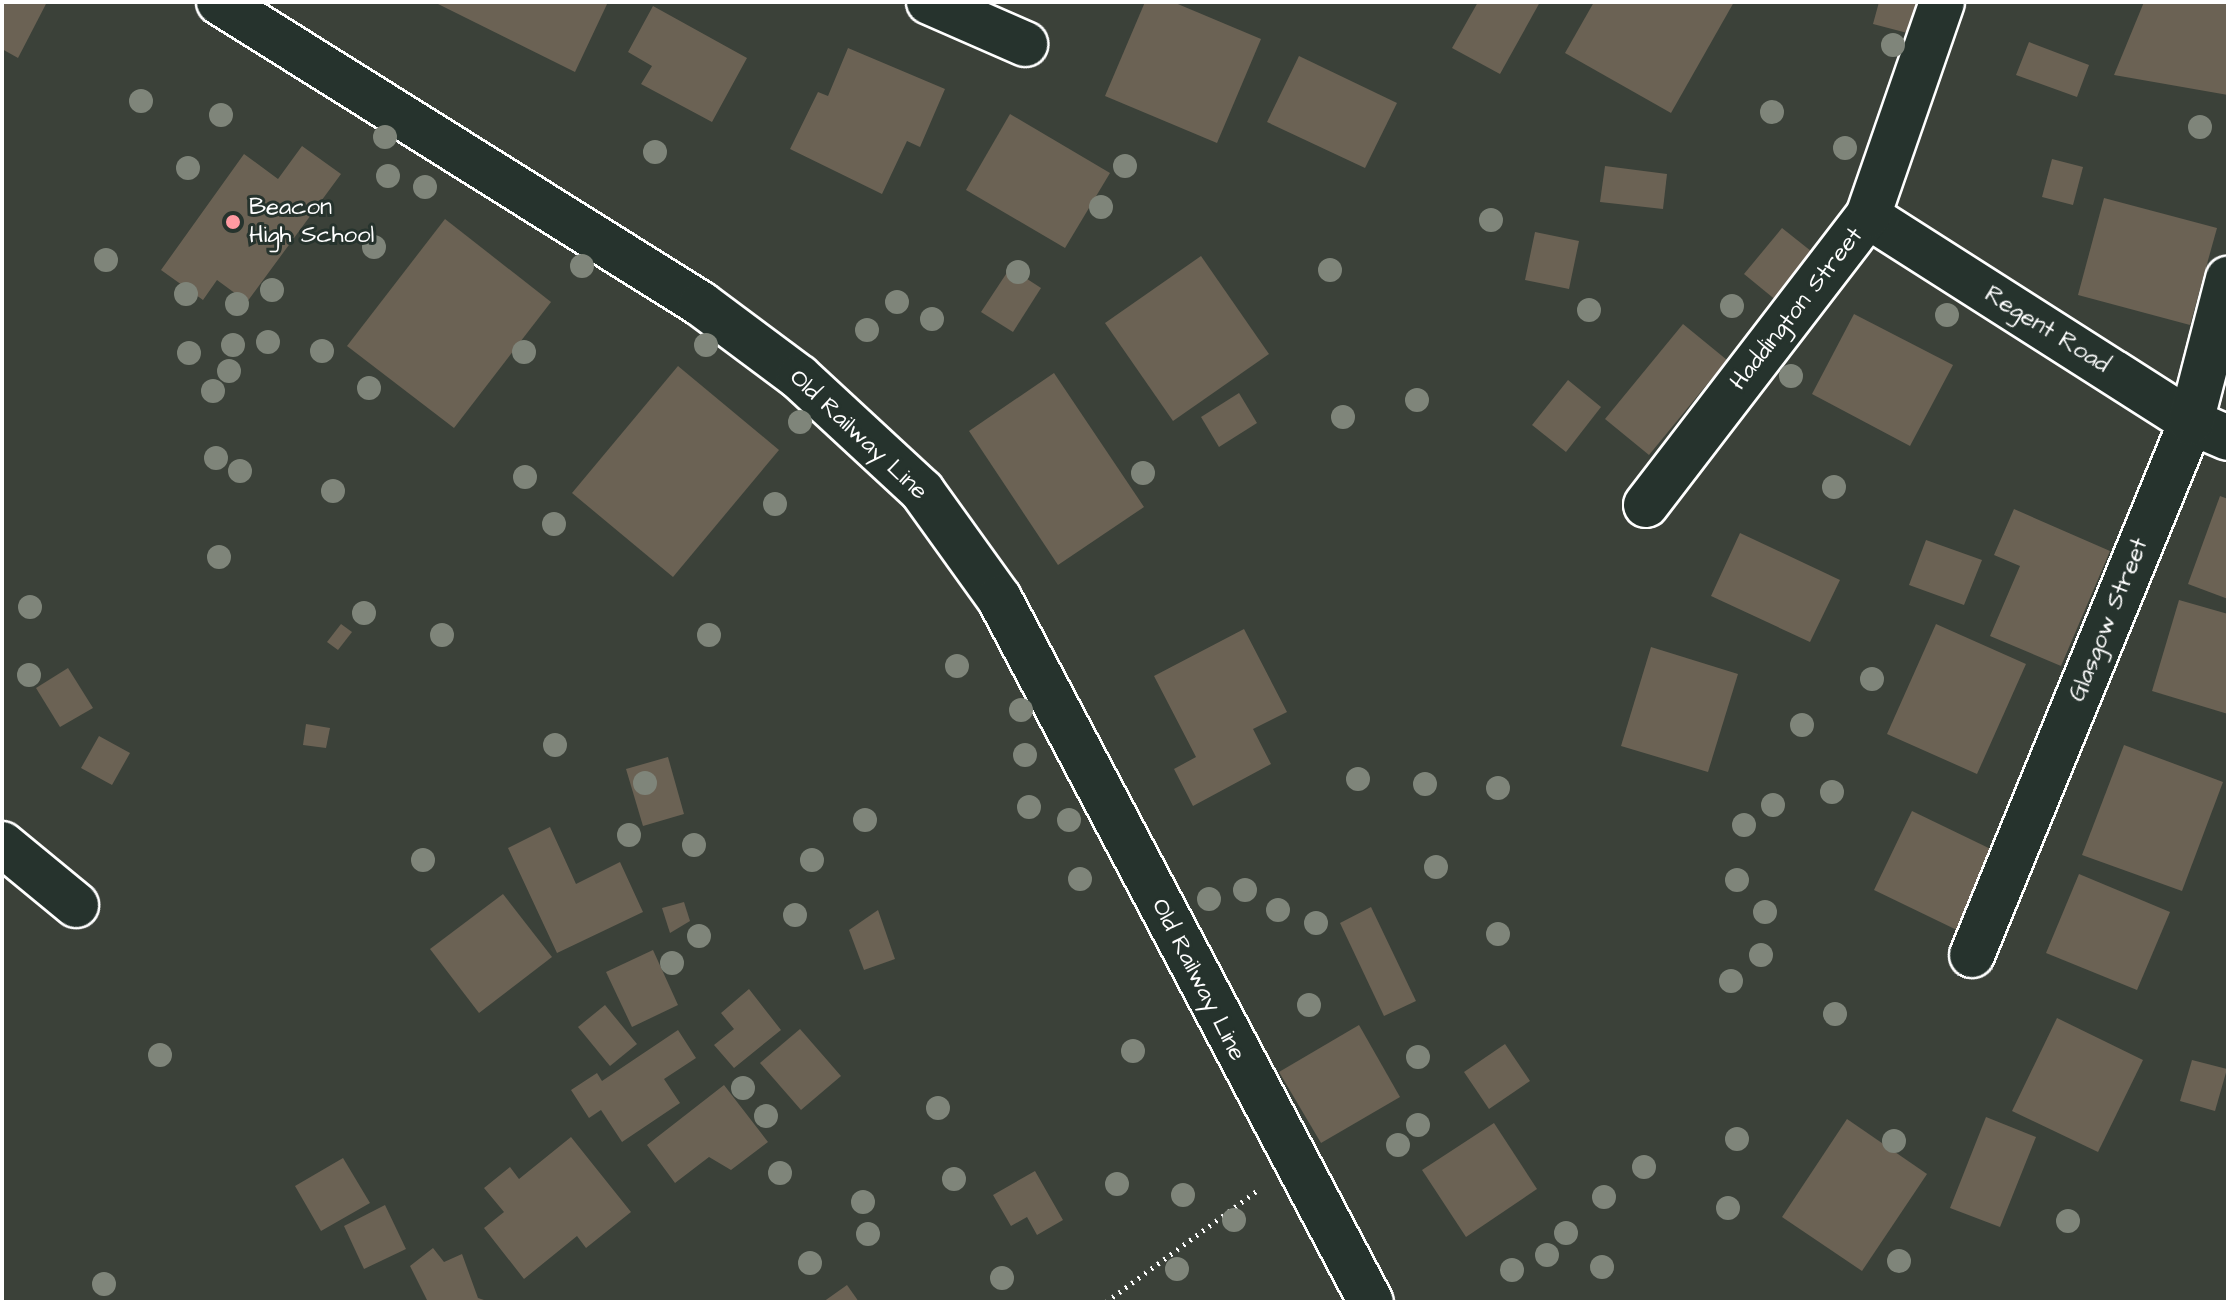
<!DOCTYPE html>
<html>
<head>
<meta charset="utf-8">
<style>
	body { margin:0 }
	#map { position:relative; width:2230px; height:1304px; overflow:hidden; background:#3b4139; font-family:"Architects Daughter",sans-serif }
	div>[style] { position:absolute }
	.building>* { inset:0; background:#6b6254 }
	.path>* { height:5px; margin-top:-2.5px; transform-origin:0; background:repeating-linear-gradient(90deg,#fff 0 2px,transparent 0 8px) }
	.roads { filter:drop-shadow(2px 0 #fff) drop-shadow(-2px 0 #fff) drop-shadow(0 2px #fff) drop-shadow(0 -2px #fff) }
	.minor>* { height:44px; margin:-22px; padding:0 22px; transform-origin:22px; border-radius:22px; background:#26332d }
	.trees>* { width:24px; height:24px; margin:-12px; border-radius:50%; background:#7f857a }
	.dots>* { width:22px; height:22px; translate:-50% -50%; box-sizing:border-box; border:4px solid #26332d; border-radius:50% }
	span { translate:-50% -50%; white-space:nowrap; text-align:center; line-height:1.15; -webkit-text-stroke:6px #26332d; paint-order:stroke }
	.poi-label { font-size:24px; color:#fff }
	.left { translate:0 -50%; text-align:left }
	.street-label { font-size:24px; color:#fff }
	.frame { position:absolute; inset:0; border:4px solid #fff; pointer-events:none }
</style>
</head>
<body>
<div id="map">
	<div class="building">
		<div style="clip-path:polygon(2px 2px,47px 2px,18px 58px,2px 49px)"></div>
		<div style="clip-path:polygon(434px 2px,608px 2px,575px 72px)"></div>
		<div style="clip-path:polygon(1145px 2px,1173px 2px,1261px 39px,1217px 143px,1105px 96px)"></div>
		<div style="clip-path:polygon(1478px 2px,1540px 2px,1500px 74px,1452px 48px)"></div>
		<div style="clip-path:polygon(1594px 2px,1734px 2px,1671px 113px,1565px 53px)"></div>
		<div style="clip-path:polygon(1879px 2px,1924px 2px,1915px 35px,1873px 24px)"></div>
		<div style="clip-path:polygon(2144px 2px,2228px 2px,2228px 95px,2114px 75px)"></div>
		<div style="clip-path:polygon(653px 6px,747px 58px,712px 122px,641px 84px,652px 66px,628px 52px)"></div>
		<div style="clip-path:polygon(2029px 42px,2089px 65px,2077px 97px,2016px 75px)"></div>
		<div style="clip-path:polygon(848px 48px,945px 89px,920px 147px,907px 141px,882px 194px,790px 149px,818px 92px,828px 96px)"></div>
		<div style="clip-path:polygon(1299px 56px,1397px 103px,1365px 168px,1267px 122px)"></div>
		<div style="clip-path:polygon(1010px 114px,1110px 173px,1065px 248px,966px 190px)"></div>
		<div style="clip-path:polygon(302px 146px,341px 174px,247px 302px,217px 280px,203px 300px,161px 270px,244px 154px,278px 179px)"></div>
		<div style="clip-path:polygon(2052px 159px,2083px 167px,2073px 205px,2042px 197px)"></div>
		<div style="clip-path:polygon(1605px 166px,1667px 174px,1663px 209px,1600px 202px)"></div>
		<div style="clip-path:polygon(2104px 198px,2217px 228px,2190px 325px,2078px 295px)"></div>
		<div style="clip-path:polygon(445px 219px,551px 302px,454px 428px,347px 346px)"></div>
		<div style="clip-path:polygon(1782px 228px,1821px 259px,1783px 306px,1744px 274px)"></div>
		<div style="clip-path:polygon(1535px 232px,1579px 241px,1569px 289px,1525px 280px)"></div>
		<div style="clip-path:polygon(1201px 256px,1269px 354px,1173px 421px,1105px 323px)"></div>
		<div style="clip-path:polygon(1010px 268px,1041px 288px,1013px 332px,981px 312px)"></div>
		<div style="clip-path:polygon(1854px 314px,1953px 365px,1910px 446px,1812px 394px)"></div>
		<div style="clip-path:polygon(1683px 324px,1727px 360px,1649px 455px,1605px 419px)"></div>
		<div style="clip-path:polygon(678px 366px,779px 450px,673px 577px,572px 493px)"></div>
		<div style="clip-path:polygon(1054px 373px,1144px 507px,1058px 565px,969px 431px)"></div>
		<div style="clip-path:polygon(1568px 380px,1601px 407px,1566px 452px,1532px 425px)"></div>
		<div style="clip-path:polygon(1239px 393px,1257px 423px,1219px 447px,1201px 417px)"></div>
		<div style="clip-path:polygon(2220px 496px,2228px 499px,2228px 599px,2188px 584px)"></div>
		<div style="clip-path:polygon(2014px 509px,2110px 551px,2061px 666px,1990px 636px,2020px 566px,1994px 555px)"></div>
		<div style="clip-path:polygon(1740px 533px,1840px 580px,1810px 642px,1711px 596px)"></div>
		<div style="clip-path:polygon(1926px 540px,1982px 560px,1964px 605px,1909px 585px)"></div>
		<div style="clip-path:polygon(2179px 600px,2228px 614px,2228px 714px,2152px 691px)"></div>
		<div style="clip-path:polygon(341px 624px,352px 632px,338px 650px,327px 642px)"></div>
		<div style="clip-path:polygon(1936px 624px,2026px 664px,1977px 774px,1887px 734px)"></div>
		<div style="clip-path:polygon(1244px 629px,1287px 712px,1253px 729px,1271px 764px,1193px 806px,1174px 769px,1196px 757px,1154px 676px)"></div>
		<div style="clip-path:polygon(1651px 647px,1738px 674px,1708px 772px,1621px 746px)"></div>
		<div style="clip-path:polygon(68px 668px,93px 708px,60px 727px,36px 688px)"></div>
		<div style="clip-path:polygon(306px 724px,330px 728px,326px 748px,303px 745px)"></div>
		<div style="clip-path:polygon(99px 736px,130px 753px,112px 785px,81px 768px)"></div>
		<div style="clip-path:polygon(2124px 745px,2223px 782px,2182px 891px,2082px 855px)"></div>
		<div style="clip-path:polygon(668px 757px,684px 814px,643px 826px,626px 769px)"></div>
		<div style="clip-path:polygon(1912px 811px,1999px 853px,1961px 932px,1874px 890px)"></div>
		<div style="clip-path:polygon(550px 827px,576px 884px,620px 862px,643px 912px,557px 953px,508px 848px)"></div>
		<div style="clip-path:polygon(2079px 874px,2170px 912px,2137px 990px,2046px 953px)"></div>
		<div style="clip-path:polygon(503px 894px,552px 957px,479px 1013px,430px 949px)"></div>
		<div style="clip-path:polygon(684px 902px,690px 921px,670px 933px,662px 908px)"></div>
		<div style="clip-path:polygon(1371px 907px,1416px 1001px,1384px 1016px,1340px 923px)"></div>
		<div style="clip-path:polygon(878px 910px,895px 959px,864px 970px,849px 930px)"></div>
		<div style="clip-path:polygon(653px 950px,678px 1005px,632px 1027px,606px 972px)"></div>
		<div style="clip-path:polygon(749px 989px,781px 1030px,734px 1068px,714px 1045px,734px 1029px,721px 1013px)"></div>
		<div style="clip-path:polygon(605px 1005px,637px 1044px,610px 1066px,578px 1027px)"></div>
		<div style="clip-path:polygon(2057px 1018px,2143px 1060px,2098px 1152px,2012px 1111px)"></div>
		<div style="clip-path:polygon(1359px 1025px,1400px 1097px,1321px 1143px,1279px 1072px)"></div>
		<div style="clip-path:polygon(800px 1029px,841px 1076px,801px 1110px,760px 1063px)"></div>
		<div style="clip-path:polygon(678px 1030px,696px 1058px,664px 1079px,680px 1103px,622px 1142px,601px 1110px,589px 1118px,571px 1090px,597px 1073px,602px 1081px)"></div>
		<div style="clip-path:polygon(1505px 1044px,1530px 1081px,1489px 1109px,1464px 1072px)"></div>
		<div style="clip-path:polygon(2192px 1060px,2227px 1069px,2215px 1111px,2180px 1101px)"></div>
		<div style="clip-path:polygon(724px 1085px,768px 1142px,731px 1170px,709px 1157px,675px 1183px,647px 1145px)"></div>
		<div style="clip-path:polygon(1986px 1117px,2036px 1137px,2000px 1227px,1950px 1208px)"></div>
		<div style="clip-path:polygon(1847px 1119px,1927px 1174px,1862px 1271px,1782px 1217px)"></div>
		<div style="clip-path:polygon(1494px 1123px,1537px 1189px,1466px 1237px,1422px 1170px)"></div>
		<div style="clip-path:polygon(571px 1137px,631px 1212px,586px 1248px,577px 1236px,524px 1279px,484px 1228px,504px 1212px,484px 1188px,510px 1167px,519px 1179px)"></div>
		<div style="clip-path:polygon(343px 1158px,370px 1203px,321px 1231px,295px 1186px)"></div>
		<div style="clip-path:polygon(1035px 1171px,1063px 1220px,1037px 1235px,1027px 1217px,1011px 1226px,993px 1195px)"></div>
		<div style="clip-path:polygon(385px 1205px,406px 1249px,364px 1269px,344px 1226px)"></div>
		<div style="clip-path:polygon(433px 1248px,444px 1262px,462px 1254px,478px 1298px,490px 1302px,428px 1302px,410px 1266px)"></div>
		<div style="clip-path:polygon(847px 1285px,859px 1302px,823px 1302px)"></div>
	</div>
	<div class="path">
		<div style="left:1106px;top:1302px;width:190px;rotate:-36.4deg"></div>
	</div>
	<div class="roads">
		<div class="minor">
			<div style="left:219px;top:2px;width:569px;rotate:32.07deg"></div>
			<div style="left:701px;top:304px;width:122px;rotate:36.7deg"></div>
			<div style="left:799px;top:377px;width:168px;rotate:42.8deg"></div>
			<div style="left:922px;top:491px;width:132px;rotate:54.3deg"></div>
			<div style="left:999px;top:598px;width:796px;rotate:62.15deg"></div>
			<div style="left:929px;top:2px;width:105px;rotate:23.6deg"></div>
			<div style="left:1868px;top:216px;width:383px;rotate:32.5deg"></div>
			<div style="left:2191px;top:422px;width:40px;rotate:23.4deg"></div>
			<div style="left:1646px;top:505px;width:364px;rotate:-52.5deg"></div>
			<div style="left:1868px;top:216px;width:226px;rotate:-70.9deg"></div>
			<div style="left:2px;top:844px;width:96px;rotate:39.5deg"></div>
			<div style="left:1972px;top:955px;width:576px;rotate:-67.66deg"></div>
			<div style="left:2191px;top:422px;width:148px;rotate:-75.5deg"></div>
		</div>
	</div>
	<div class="trees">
		<div style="left:1893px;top:45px"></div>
		<div style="left:141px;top:101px"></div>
		<div style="left:1772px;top:112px"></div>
		<div style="left:221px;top:115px"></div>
		<div style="left:2200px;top:127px"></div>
		<div style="left:385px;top:137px"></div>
		<div style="left:1845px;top:148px"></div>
		<div style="left:655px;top:152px"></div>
		<div style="left:1125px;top:166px"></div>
		<div style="left:188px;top:168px"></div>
		<div style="left:388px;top:176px"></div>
		<div style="left:425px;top:187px"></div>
		<div style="left:1101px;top:207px"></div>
		<div style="left:1491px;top:220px"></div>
		<div style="left:374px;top:247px"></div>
		<div style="left:106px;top:260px"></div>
		<div style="left:582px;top:266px"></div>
		<div style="left:1330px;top:270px"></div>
		<div style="left:1018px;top:272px"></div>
		<div style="left:272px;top:290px"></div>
		<div style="left:186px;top:294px"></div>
		<div style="left:897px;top:302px"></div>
		<div style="left:237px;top:304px"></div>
		<div style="left:1732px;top:306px"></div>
		<div style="left:1589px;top:310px"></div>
		<div style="left:1947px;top:315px"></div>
		<div style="left:932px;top:319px"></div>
		<div style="left:867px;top:330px"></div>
		<div style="left:268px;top:342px"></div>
		<div style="left:233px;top:345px"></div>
		<div style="left:706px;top:345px"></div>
		<div style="left:322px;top:351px"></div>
		<div style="left:524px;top:352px"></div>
		<div style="left:189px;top:353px"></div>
		<div style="left:229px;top:371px"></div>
		<div style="left:1791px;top:376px"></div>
		<div style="left:369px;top:388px"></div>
		<div style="left:213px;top:391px"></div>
		<div style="left:1417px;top:400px"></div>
		<div style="left:1343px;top:417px"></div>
		<div style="left:800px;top:422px"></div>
		<div style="left:216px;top:458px"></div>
		<div style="left:240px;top:471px"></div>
		<div style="left:1143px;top:473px"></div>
		<div style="left:525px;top:477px"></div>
		<div style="left:1834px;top:487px"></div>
		<div style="left:333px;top:491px"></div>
		<div style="left:775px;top:504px"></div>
		<div style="left:554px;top:524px"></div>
		<div style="left:219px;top:557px"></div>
		<div style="left:30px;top:607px"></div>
		<div style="left:364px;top:613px"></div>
		<div style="left:442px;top:635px"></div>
		<div style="left:709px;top:635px"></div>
		<div style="left:957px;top:666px"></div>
		<div style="left:29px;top:675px"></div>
		<div style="left:1872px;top:679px"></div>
		<div style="left:1021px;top:710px"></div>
		<div style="left:1802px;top:725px"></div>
		<div style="left:555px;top:745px"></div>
		<div style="left:1025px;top:755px"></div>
		<div style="left:1358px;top:779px"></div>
		<div style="left:645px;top:783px"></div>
		<div style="left:1425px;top:784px"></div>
		<div style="left:1498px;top:788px"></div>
		<div style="left:1832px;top:792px"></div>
		<div style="left:1773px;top:805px"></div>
		<div style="left:1029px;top:807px"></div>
		<div style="left:865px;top:820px"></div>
		<div style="left:1069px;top:820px"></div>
		<div style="left:1744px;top:825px"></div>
		<div style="left:629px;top:835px"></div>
		<div style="left:694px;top:845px"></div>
		<div style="left:423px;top:860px"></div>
		<div style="left:812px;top:860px"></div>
		<div style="left:1436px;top:867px"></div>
		<div style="left:1080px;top:879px"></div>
		<div style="left:1737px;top:880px"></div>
		<div style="left:1245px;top:890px"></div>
		<div style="left:1209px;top:899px"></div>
		<div style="left:1278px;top:910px"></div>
		<div style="left:1765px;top:912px"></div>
		<div style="left:795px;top:915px"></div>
		<div style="left:1316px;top:923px"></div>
		<div style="left:1498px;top:934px"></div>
		<div style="left:699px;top:936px"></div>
		<div style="left:1761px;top:955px"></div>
		<div style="left:672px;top:963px"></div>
		<div style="left:1731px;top:981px"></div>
		<div style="left:1309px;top:1005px"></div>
		<div style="left:1835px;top:1014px"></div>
		<div style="left:1133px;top:1051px"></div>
		<div style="left:160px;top:1055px"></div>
		<div style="left:1418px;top:1057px"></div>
		<div style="left:743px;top:1088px"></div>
		<div style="left:938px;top:1108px"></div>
		<div style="left:766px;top:1116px"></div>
		<div style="left:1418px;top:1125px"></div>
		<div style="left:1737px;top:1139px"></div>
		<div style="left:1894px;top:1141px"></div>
		<div style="left:1398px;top:1145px"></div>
		<div style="left:1644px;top:1167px"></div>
		<div style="left:780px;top:1173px"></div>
		<div style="left:954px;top:1179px"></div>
		<div style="left:1117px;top:1184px"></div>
		<div style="left:1183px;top:1195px"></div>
		<div style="left:1604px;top:1197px"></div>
		<div style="left:863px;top:1202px"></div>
		<div style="left:1728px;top:1208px"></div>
		<div style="left:1234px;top:1220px"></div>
		<div style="left:2068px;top:1221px"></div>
		<div style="left:1566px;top:1233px"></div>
		<div style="left:868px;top:1234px"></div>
		<div style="left:1547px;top:1255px"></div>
		<div style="left:1899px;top:1261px"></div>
		<div style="left:810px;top:1263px"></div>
		<div style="left:1602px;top:1267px"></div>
		<div style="left:1177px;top:1269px"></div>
		<div style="left:1512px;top:1270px"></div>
		<div style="left:1002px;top:1278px"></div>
		<div style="left:104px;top:1284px"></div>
	</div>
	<div class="dots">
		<div style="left:233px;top:222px;background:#ff9aa2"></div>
	</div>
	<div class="poi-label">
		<span class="left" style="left:249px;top:222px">Beacon<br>High School</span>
	</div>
	<div class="street-label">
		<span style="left:1797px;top:309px;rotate:-52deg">Haddington Street</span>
		<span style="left:2047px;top:330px;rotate:32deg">Regent Road</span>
		<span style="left:858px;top:435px;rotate:43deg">Old Railway Line</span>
		<span style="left:2109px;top:620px;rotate:-68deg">Glasgow Street</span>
		<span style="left:1198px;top:980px;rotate:63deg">Old Railway Line</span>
	</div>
	<div class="frame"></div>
</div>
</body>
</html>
